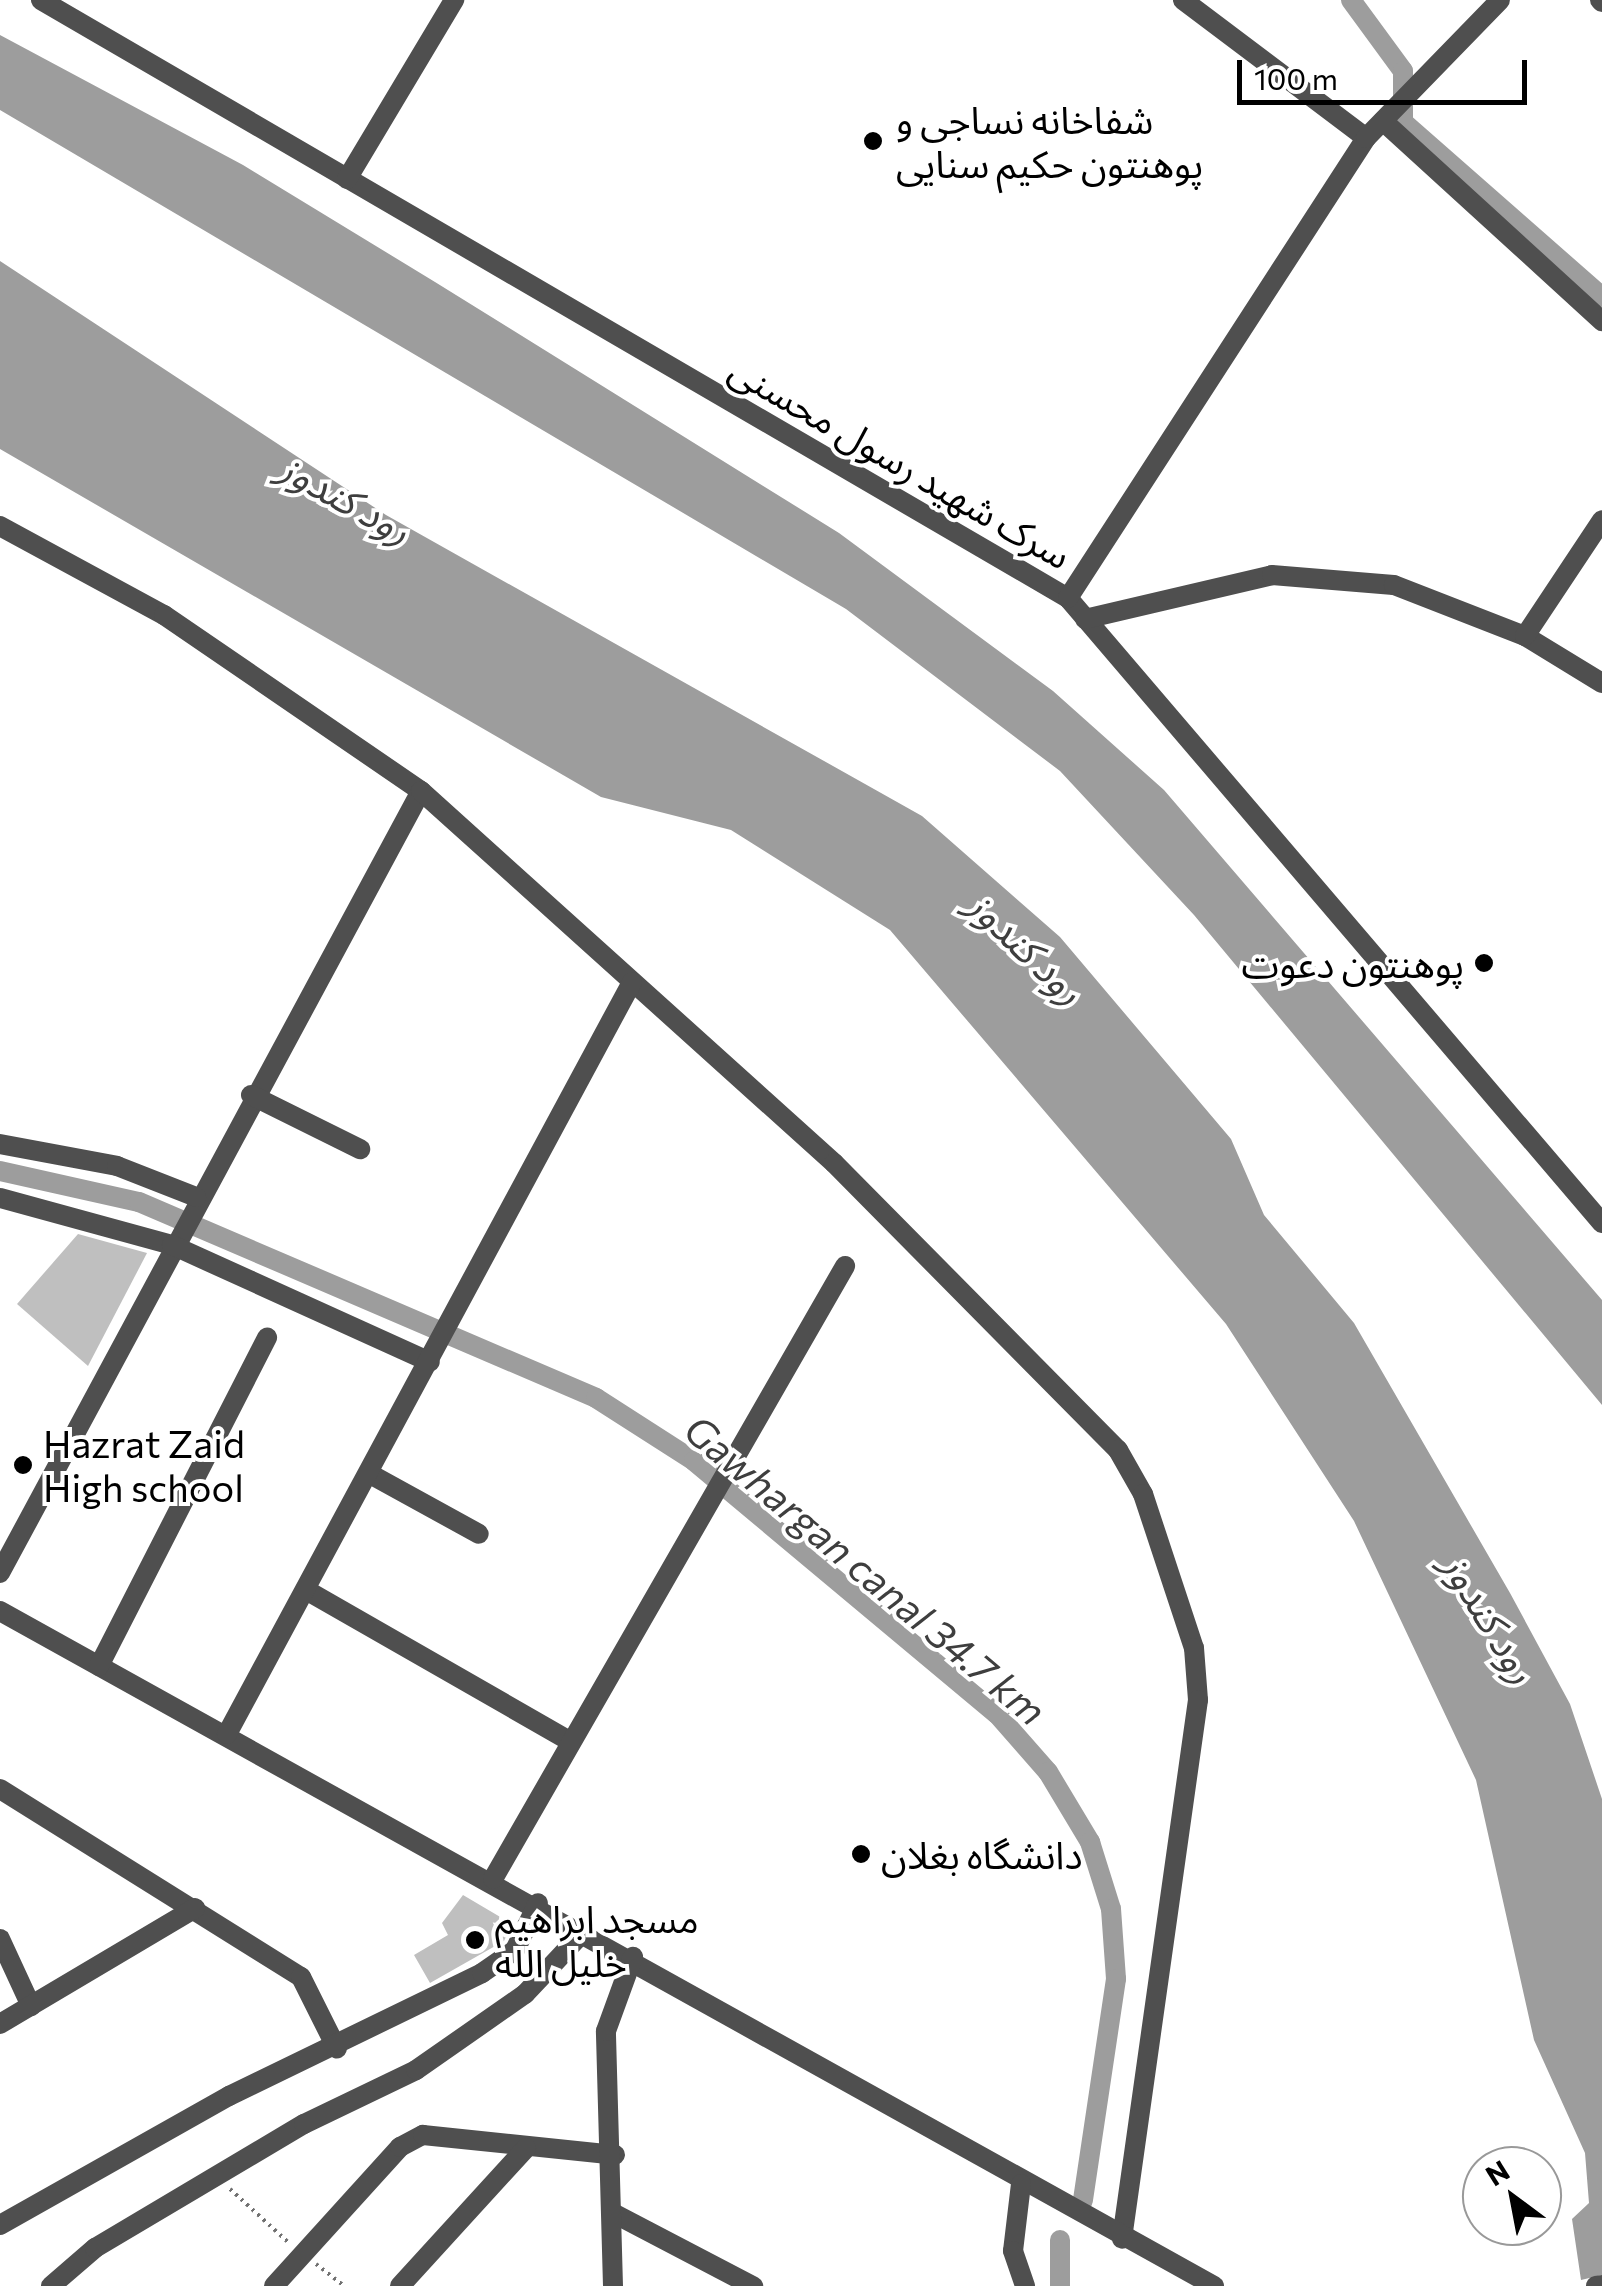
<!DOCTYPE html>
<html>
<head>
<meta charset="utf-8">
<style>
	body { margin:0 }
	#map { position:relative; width:1602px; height:2286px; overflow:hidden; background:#fff; font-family:Commissioner,"Noto Sans Arabic",sans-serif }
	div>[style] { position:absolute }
	.water>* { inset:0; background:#9d9d9d }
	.canal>* { height:20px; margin:-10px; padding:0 10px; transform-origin:10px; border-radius:10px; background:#9d9d9d }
	.building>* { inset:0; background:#bfbfbf }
	.path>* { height:4px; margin-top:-2px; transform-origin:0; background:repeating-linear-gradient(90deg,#717171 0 2.5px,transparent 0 7.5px) }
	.minor>* { height:20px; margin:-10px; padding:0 10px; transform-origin:10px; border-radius:10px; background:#4f4f4f }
	.dots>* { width:28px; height:28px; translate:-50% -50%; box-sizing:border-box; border:5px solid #fff; border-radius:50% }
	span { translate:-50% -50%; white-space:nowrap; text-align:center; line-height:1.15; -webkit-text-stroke:8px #fff; paint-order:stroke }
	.poi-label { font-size:38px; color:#000 }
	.left { translate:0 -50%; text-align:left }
	.right { translate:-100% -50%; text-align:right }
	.street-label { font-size:38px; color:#000 }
	.water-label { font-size:40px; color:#3e3e3e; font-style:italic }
	.north { position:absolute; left:1462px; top:2146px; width:100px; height:100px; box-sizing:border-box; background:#fff; border:2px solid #999; border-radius:50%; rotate:328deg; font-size:28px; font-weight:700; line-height:40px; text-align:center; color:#000 }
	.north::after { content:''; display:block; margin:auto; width:35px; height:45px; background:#000; clip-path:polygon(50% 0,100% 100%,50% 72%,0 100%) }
	.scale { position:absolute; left:1237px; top:60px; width:290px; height:45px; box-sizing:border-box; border:5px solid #000; border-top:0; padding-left:12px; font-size:30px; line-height:35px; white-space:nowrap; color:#000; -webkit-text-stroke:8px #fff; paint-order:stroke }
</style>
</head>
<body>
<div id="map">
	<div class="water">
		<div style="clip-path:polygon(0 35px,243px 165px,435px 282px,839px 533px,1053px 691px,1164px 790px,1602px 1300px,1602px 1405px,1194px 915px,1060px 771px,846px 609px,0 110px)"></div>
		<div style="clip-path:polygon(0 261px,386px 515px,922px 816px,1060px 937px,1231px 1139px,1264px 1215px,1354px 1323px,1510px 1593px,1570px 1704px,1602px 1799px,1602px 2275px,1581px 2280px,1572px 2219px,1589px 2203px,1585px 2153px,1534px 2040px,1476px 1780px,1354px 1521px,1226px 1324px,890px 930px,731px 830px,601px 797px,0 449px)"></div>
	</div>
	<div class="canal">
		<div style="left:1351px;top:0;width:88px;rotate:53.8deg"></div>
		<div style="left:1403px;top:71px;width:51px;rotate:90deg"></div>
		<div style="left:1403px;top:122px;width:265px;rotate:41.3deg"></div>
		<div style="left:0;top:1171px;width:142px;rotate:12.6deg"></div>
		<div style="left:139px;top:1202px;width:497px;rotate:23.2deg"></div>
		<div style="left:596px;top:1398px;width:117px;rotate:32.7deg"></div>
		<div style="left:694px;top:1461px;width:395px;rotate:39.9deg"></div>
		<div style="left:997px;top:1714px;width:77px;rotate:48.7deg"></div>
		<div style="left:1048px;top:1772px;width:82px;rotate:59deg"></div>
		<div style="left:1090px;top:1842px;width:70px;rotate:72.6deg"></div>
		<div style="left:1111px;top:1909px;width:70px;rotate:85.9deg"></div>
		<div style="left:1116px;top:1979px;width:224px;rotate:98.5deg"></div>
		<div style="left:1060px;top:2286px;width:46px;rotate:-90deg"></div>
	</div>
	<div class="building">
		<div style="clip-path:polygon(78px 1234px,147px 1253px,88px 1366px,17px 1304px)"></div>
		<div style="clip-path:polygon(463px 1895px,512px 1924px,504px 1941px,430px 1983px,414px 1955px,448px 1935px,442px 1923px)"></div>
	</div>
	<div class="path">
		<div style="left:230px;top:2189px;width:80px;rotate:42.5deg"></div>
		<div style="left:316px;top:2264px;width:36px;rotate:38deg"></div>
	</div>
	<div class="minor">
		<div style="left:41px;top:0;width:1188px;rotate:30.21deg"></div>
		<div style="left:1068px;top:598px;width:822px;rotate:49.49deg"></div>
		<div style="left:1183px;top:0;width:229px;rotate:37deg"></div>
		<div style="left:1600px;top:0;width:3px;rotate:45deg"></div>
		<div style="left:1383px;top:121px;width:297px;rotate:42.4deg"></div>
		<div style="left:347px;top:179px;width:209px;rotate:-59.1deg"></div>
		<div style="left:0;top:526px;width:187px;rotate:28.5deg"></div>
		<div style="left:164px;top:615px;width:311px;rotate:34.4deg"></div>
		<div style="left:421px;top:791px;width:888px;rotate:118.3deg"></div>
		<div style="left:1068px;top:598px;width:548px;rotate:-57.06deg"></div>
		<div style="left:1366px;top:138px;width:192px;rotate:-45.8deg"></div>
		<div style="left:1085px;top:619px;width:192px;rotate:-13.2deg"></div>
		<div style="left:1272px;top:575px;width:122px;rotate:4.7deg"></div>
		<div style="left:1394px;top:585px;width:141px;rotate:21.3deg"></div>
		<div style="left:1525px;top:636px;width:90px;rotate:31.4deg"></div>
		<div style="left:1525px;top:636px;width:139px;rotate:-56.4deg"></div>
		<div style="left:421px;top:791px;width:556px;rotate:42.01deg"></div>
		<div style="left:834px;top:1163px;width:404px;rotate:45.3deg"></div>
		<div style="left:1118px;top:1450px;width:51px;rotate:60.4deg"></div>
		<div style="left:1143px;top:1494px;width:162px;rotate:71.7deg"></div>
		<div style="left:1194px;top:1648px;width:52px;rotate:85.6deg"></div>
		<div style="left:1198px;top:1700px;width:544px;rotate:98.03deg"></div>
		<div style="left:251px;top:1095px;width:122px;rotate:26.4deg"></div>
		<div style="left:0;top:1144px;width:119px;rotate:10.6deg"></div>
		<div style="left:117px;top:1166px;width:85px;rotate:21.4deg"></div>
		<div style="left:0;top:1198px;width:178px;rotate:15.3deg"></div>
		<div style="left:172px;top:1245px;width:283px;rotate:24.4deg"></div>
		<div style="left:370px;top:1474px;width:124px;rotate:28.8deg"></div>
		<div style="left:306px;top:1590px;width:305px;rotate:29.8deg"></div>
		<div style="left:0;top:1611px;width:1389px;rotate:29.07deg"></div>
		<div style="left:99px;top:1666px;width:369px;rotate:-62.9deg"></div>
		<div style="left:227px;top:1734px;width:854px;rotate:-61.69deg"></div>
		<div style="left:0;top:1789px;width:355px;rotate:32deg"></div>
		<div style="left:301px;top:1977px;width:80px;rotate:63.4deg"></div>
		<div style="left:493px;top:1879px;width:707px;rotate:-60.13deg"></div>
		<div style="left:0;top:1939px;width:74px;rotate:65.2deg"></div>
		<div style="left:0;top:2024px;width:227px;rotate:-30.7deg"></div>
		<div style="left:1021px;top:2184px;width:67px;rotate:96.8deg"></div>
		<div style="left:1013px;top:2251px;width:37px;rotate:71deg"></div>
		<div style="left:615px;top:2214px;width:156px;rotate:27.6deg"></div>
		<div style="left:0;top:2225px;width:263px;rotate:-29.4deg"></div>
		<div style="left:229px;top:2096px;width:281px;rotate:-25.9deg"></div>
		<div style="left:482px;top:1973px;width:40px;rotate:-34.9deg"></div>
		<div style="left:515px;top:1950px;width:52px;rotate:-63.9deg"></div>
		<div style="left:51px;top:2286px;width:58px;rotate:-40.8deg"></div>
		<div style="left:95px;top:2248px;width:243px;rotate:-30.7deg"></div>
		<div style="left:304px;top:2124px;width:124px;rotate:-25.7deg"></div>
		<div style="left:416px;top:2070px;width:133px;rotate:-34.9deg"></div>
		<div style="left:525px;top:1994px;width:88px;rotate:-46.8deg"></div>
		<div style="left:274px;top:2286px;width:188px;rotate:-47.8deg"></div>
		<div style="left:400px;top:2147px;width:26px;rotate:-28deg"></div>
		<div style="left:423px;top:2135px;width:193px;rotate:5.9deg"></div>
		<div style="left:400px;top:2286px;width:187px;rotate:-47.6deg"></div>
		<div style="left:613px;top:2286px;width:255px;rotate:-91.6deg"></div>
		<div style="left:606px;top:2031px;width:79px;rotate:-70deg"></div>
		<div style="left:1596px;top:2286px;width:6px;rotate:-9deg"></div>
	</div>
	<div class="dots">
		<div style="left:873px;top:141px;background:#000"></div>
		<div style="left:1484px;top:963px;background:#000"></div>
		<div style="left:23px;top:1465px;background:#000"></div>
		<div style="left:861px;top:1854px;background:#000"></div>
		<div style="left:475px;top:1940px;background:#000"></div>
	</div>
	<div class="poi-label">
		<span class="left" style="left:896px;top:141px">شفاخانه نساجی و<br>پوهنتون حکیم سنایی</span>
		<span class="right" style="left:1464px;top:963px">پوهنتون دعوت</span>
		<span class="left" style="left:43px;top:1465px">Hazrat Zaid<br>High school</span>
		<span class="left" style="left:881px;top:1854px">دانشگاه بغلان</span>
		<span class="left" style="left:495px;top:1940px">مسجد ابراهیم<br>خلیل الله</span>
	</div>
	<div class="street-label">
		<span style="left:901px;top:461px;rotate:30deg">سرک شهید رسول محسنی</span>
	</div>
	<div class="water-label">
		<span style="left:346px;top:497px;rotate:29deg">رود کندوز</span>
		<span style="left:1027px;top:946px;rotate:44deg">رود کندوز</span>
		<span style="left:866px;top:1569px;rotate:40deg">Gawhargan canal 34.7 km</span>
		<span style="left:1491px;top:1617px;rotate:59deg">رود کندوز</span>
	</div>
	<div class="north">N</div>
	<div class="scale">100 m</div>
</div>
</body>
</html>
